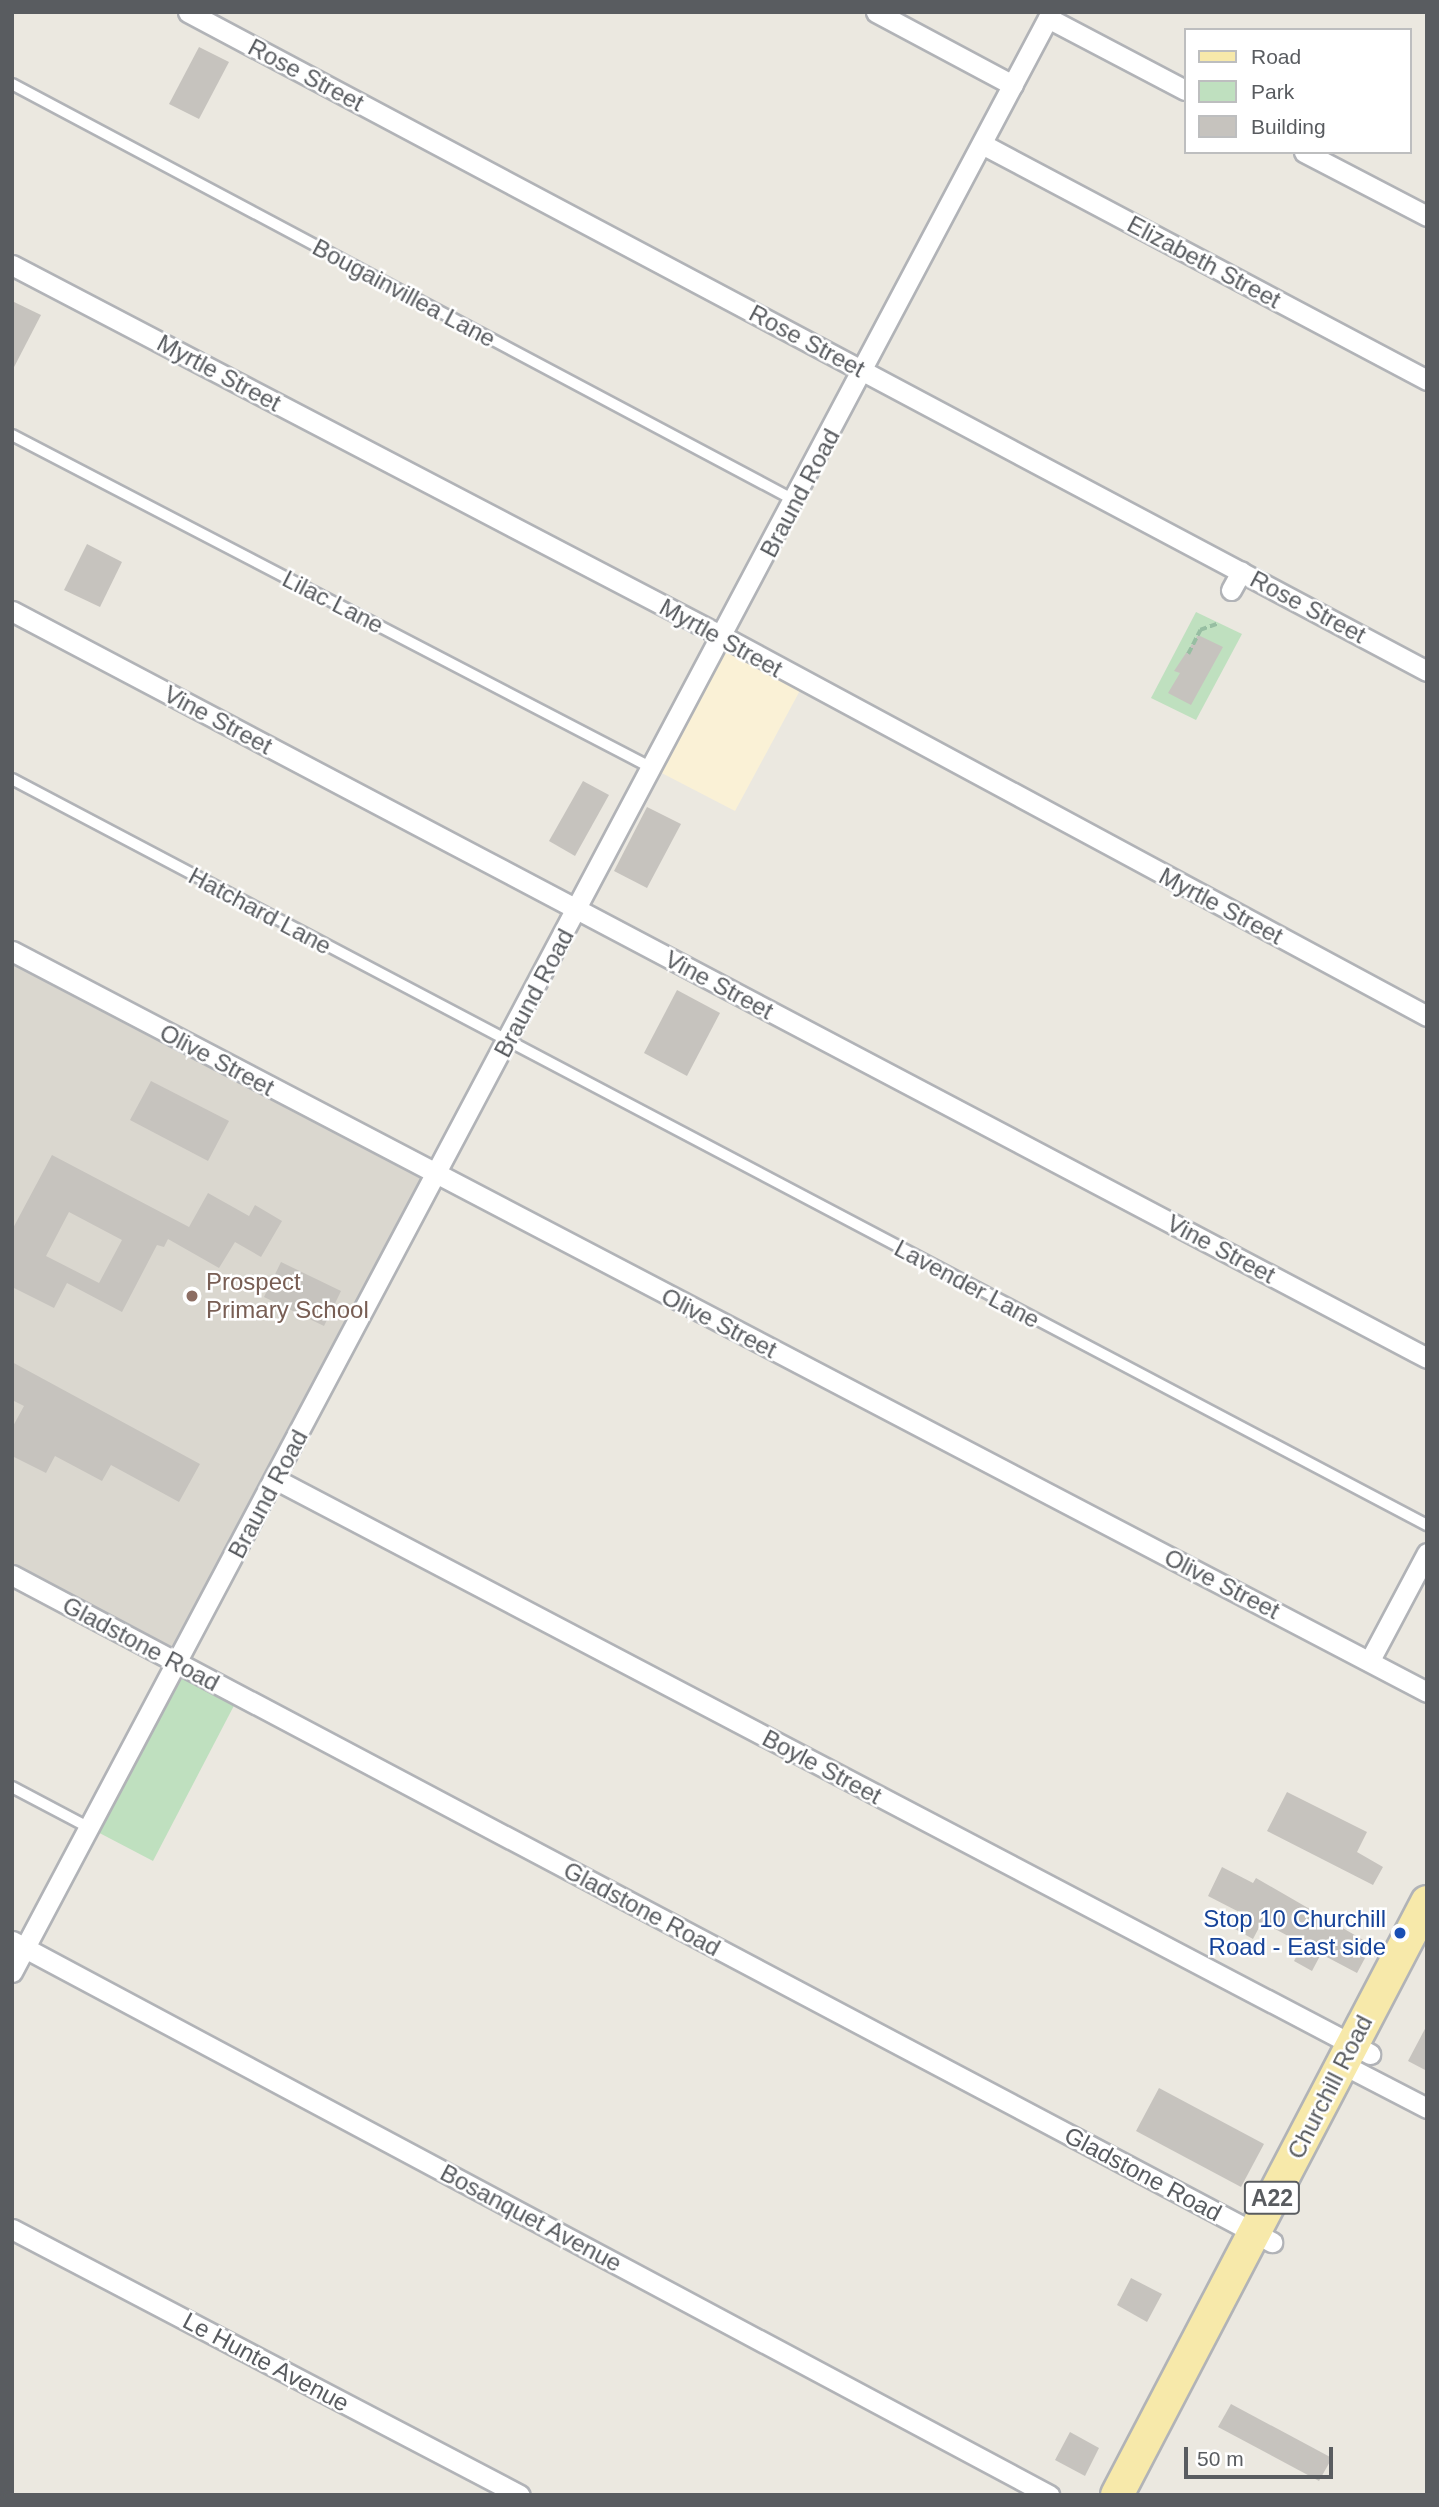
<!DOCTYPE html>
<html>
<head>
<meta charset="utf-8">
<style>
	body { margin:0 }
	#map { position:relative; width:1439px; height:2507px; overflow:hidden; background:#ebe8e0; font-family:Arial,sans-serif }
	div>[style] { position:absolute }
	.commercial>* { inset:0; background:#faf1d6 }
	.education>* { inset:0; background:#dad7cf }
	.green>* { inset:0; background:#bfe0bf }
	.building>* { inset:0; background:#c6c3be }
	.path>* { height:3.5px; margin-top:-1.75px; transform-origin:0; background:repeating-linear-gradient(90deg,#97bea2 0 7px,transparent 0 10.5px) }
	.roads { filter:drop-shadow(2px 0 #b1b3b7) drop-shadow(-2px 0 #b1b3b7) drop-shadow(0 2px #b1b3b7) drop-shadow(0 -2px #b1b3b7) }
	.service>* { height:10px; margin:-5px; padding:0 5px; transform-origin:5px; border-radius:5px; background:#fff }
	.minor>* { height:19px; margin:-9.5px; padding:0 9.5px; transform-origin:9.5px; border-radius:9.5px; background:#fff }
	.primary>* { height:32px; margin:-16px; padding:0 16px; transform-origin:16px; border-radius:16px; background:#f7e9aa }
	.dots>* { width:19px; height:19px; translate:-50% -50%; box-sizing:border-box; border:4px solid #fff; border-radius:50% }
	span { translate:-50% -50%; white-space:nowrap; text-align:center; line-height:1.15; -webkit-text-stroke:5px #fff; paint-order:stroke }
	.shield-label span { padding:2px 5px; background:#fff; border:2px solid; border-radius:5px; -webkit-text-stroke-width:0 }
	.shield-label { font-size:23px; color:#595c60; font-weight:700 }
	.street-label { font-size:24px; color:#595c60 }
	.education-label { font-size:24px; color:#785e54 }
	.left { translate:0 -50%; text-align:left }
	.transit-label { font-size:24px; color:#164399 }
	.right { translate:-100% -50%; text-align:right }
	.frame { position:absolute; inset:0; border:14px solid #595c60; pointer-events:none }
	.legend { position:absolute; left:1184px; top:28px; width:228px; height:126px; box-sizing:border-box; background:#fff; border:2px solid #bdbebf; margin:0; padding:9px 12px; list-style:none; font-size:21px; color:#595c60 }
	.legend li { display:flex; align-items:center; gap:14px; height:35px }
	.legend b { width:35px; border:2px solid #bdbebf }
	.scale { position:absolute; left:1184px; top:2447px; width:149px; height:32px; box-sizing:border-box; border:4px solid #595c60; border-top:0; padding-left:9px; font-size:21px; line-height:24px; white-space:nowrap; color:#595c60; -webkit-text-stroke:5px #fff; paint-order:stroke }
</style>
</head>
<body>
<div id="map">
	<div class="commercial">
		<div style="clip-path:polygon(724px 637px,804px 683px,735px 811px,654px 769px)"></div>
	</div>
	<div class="education">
		<div style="clip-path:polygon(12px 951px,436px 1176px,178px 1663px,12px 1575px)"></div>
	</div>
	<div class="green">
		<div style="clip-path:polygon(1196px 612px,1242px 634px,1196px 720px,1151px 698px)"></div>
		<div style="clip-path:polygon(178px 1663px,239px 1696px,153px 1861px,88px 1827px)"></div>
	</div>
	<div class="building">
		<div style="clip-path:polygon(199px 47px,229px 62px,199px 119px,169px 104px)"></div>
		<div style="clip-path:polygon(12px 301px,41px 315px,12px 371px)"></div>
		<div style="clip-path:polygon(87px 544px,122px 562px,100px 607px,64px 590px)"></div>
		<div style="clip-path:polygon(1198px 635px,1223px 647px,1191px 705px,1168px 693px,1180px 673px,1174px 671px)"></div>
		<div style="clip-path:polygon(583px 781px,609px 795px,575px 856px,549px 841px)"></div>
		<div style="clip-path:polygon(647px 807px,681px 824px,647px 888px,614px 871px)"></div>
		<div style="clip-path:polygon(677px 990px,720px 1013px,687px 1076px,644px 1053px)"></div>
		<div style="clip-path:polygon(151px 1081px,229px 1121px,208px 1161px,130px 1120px)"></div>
		<div style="clip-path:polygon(evenodd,52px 1155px,189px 1227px,208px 1193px,249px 1216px,255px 1205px,282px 1221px,261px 1257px,235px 1242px,219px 1268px,168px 1239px,164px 1247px,157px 1245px,122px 1312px,67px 1283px,54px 1308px,12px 1287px,12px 1230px,52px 1155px,69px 1212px,122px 1240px,99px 1283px,46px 1256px,69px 1212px)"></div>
		<div style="clip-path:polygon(281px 1262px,341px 1291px,324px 1326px,264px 1297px)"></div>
		<div style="clip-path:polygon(12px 1362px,200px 1464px,179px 1502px,111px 1465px,102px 1481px,55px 1456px,46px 1473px,12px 1456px,12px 1428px,24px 1406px,12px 1400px)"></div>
		<div style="clip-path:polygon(1287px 1792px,1367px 1832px,1357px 1852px,1383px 1867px,1373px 1885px,1267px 1831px)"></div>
		<div style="clip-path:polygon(1222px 1867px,1253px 1883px,1256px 1878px,1372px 1945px,1357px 1973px,1321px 1954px,1312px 1971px,1294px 1961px,1303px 1944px,1262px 1922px,1253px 1939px,1235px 1929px,1243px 1914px,1208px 1896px)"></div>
		<div style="clip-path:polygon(1427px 2025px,1427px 2071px,1408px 2061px)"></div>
		<div style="clip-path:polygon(1159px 2088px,1264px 2144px,1241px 2187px,1136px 2131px)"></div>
		<div style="clip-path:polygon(1131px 2278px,1162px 2294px,1147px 2322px,1117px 2305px)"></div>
		<div style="clip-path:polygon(1231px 2404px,1332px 2458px,1319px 2481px,1218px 2427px)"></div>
		<div style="clip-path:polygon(1070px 2432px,1099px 2448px,1085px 2476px,1055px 2460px)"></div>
	</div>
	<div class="path">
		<div style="left:1188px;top:654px;width:27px;rotate:-63deg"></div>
		<div style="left:1200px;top:630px;width:20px;rotate:-20deg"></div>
	</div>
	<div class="roads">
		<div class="service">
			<div style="left:12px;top:84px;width:886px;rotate:28.01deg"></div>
			<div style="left:12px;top:435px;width:724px;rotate:27.49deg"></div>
			<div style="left:12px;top:779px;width:1600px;rotate:27.8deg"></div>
			<div style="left:12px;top:1787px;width:86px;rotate:27.8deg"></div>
		</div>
		<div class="minor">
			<div style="left:188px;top:12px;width:1403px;rotate:28.01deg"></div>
			<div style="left:876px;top:12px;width:155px;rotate:28.1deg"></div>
			<div style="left:1048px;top:18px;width:155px;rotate:27.7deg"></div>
			<div style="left:982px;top:144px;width:504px;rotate:27.94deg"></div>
			<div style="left:1304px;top:152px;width:139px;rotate:27.5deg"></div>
			<div style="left:12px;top:265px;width:803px;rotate:27.59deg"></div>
			<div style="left:724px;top:637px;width:799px;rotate:28.33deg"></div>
			<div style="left:1231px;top:590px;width:21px;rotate:-61deg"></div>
			<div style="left:12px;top:611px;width:1600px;rotate:27.83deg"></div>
			<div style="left:12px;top:951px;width:1597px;rotate:27.64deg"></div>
			<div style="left:275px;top:1479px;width:1237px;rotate:27.7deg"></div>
			<div style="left:12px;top:1575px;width:1426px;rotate:27.9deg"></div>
			<div style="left:1370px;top:1660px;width:121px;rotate:-62deg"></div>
			<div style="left:12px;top:1941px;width:1176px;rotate:28.11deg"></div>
			<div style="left:12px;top:1972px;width:2218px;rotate:-62.07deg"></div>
			<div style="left:1342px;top:2064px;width:96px;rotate:27.4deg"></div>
			<div style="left:12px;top:2229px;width:573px;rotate:27.64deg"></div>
		</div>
		<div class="primary">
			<div style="left:1117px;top:2495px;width:669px;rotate:-62.4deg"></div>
		</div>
	</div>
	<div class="dots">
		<div style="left:192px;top:1296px;background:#8d6e63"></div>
		<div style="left:1400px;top:1933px;background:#1a4fb4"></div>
	</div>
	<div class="shield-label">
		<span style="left:1272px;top:2198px">A22</span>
	</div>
	<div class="street-label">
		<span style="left:306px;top:75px;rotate:28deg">Rose Street</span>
		<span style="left:1204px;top:262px;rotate:28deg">Elizabeth Street</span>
		<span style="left:404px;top:293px;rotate:28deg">Bougainvillea Lane</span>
		<span style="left:807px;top:341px;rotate:28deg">Rose Street</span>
		<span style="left:219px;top:373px;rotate:28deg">Myrtle Street</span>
		<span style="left:800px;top:493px;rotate:-62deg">Braund Road</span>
		<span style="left:333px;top:602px;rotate:27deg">Lilac Lane</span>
		<span style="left:1308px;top:607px;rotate:28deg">Rose Street</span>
		<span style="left:721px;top:638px;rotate:29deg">Myrtle Street</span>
		<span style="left:218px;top:720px;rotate:28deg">Vine Street</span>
		<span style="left:1221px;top:906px;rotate:28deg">Myrtle Street</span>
		<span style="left:260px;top:911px;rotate:28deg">Hatchard Lane</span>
		<span style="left:719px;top:985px;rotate:28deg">Vine Street</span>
		<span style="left:534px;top:993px;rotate:-62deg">Braund Road</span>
		<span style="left:217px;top:1060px;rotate:28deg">Olive Street</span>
		<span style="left:1221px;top:1249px;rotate:28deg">Vine Street</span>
		<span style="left:967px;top:1284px;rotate:28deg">Lavender Lane</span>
		<span style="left:719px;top:1323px;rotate:27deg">Olive Street</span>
		<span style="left:268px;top:1494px;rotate:-62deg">Braund Road</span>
		<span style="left:1222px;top:1584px;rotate:27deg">Olive Street</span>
		<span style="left:141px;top:1644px;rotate:28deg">Gladstone Road</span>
		<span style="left:822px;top:1767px;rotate:28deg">Boyle Street</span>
		<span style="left:642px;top:1909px;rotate:28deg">Gladstone Road</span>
		<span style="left:1330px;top:2087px;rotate:-63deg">Churchill Road</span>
		<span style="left:1143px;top:2174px;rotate:28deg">Gladstone Road</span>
		<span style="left:531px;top:2218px;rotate:28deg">Bosanquet Avenue</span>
		<span style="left:266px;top:2362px;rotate:28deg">Le Hunte Avenue</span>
	</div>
	<div class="education-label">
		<span class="left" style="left:206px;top:1296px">Prospect<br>Primary School</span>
	</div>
	<div class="transit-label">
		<span class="right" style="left:1386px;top:1933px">Stop 10 Churchill<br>Road - East side</span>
	</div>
	<div class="frame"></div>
	<ul class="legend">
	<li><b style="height:9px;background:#f7e9aa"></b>Road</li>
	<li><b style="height:19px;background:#bfe0bf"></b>Park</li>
	<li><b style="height:19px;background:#c6c3be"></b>Building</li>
	</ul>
	<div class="scale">50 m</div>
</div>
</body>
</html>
